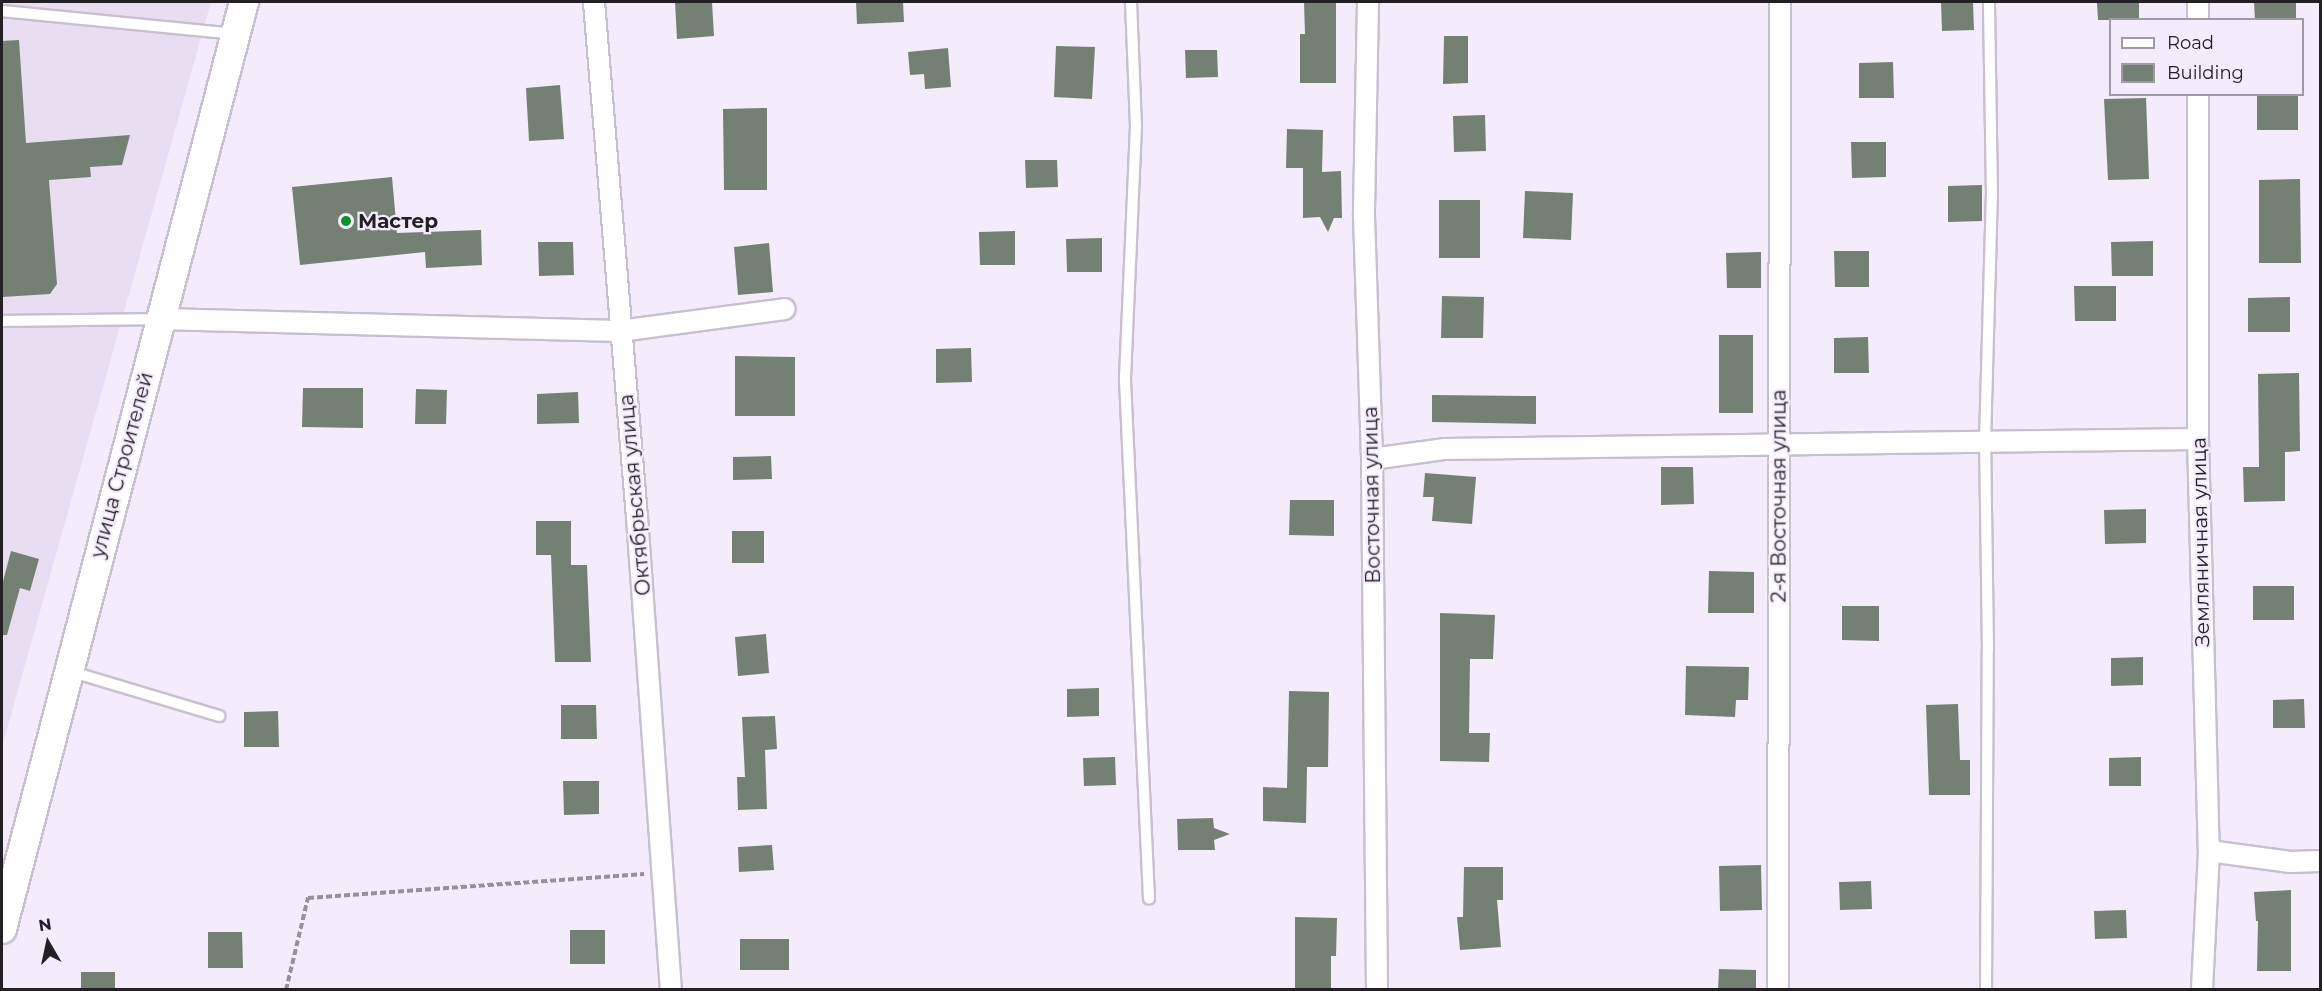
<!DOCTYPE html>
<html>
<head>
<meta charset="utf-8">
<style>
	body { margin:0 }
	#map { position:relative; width:2322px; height:991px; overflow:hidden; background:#f4ecfb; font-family:Montserrat,sans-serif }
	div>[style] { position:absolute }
	.built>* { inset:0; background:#e9ddf2 }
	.building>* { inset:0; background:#758074 }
	.path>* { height:4px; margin-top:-2px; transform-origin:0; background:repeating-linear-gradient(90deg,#96909b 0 6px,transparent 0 9px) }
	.roads { filter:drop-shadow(2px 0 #c8c0cf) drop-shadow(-2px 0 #c8c0cf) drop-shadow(0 2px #c8c0cf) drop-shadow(0 -2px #c8c0cf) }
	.service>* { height:10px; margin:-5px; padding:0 5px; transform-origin:5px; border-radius:5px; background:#fff }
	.minor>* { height:20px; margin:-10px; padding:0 10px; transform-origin:10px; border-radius:10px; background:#fff }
	.secondary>* { height:28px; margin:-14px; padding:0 14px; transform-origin:14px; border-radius:14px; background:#fff }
	.dots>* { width:16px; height:16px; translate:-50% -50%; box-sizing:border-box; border:3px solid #f4ecfb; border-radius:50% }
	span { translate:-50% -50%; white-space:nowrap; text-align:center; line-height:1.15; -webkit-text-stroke:4.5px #f4ecfb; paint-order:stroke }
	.poi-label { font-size:20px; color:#232025; font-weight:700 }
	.left { translate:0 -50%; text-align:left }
	.street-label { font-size:20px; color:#232025 }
	.frame { position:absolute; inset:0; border:3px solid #232025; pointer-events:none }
	.legend { position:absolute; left:2109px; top:18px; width:195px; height:78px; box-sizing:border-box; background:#f4ecfb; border:2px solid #a09aa5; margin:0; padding:8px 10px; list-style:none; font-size:18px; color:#232025 }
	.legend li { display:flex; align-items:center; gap:12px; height:30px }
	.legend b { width:30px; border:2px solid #a09aa5 }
	.north { position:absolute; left:18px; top:913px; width:60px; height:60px; -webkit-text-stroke:4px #f4ecfb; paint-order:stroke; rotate:351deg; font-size:16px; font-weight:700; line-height:24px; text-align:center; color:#232025 }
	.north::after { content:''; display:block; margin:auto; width:21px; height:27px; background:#232025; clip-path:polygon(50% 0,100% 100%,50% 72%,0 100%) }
</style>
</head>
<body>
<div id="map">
	<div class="built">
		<div style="clip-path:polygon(2px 2px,211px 2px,2px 747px)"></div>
	</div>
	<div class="building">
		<div style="clip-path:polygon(675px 2px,712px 2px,714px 36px,677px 39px)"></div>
		<div style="clip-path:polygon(856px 2px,903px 2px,904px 22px,857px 24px)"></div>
		<div style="clip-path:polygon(1304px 2px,1336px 2px,1336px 83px,1300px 83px,1300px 34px,1305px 34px)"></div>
		<div style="clip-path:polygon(1973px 2px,1974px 30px,1942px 31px,1941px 3px)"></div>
		<div style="clip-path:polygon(2254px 2px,2296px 2px,2296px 20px,2255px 20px)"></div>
		<div style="clip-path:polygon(2097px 3px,2139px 3px,2139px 20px,2098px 20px)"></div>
		<div style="clip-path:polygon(1444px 36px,1468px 36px,1468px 83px,1443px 84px)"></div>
		<div style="clip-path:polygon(19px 40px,26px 143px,130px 135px,122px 165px,90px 167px,91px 177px,49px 180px,57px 284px,50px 294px,2px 297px,2px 41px)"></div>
		<div style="clip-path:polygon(1056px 46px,1095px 47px,1092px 99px,1054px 97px)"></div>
		<div style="clip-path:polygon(948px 48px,951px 87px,925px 89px,924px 74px,910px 75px,908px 52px)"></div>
		<div style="clip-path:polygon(1185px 50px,1217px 50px,1218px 77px,1186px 78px)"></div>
		<div style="clip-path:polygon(1893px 62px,1894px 98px,1859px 98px,1859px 63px)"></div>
		<div style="clip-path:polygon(560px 85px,564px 139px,529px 141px,526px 88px)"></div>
		<div style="clip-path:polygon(2298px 95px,2298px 130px,2257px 130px,2257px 96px)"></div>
		<div style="clip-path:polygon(2146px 98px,2149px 179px,2108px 180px,2104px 99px)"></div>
		<div style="clip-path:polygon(767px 108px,767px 190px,724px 190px,723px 109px)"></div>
		<div style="clip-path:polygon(1485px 115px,1486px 151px,1454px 152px,1453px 116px)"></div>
		<div style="clip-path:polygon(1287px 129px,1323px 130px,1322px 172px,1341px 171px,1342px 218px,1334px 218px,1328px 232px,1320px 217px,1303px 218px,1303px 168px,1286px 168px)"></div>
		<div style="clip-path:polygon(1851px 142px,1886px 142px,1886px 177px,1852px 178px)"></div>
		<div style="clip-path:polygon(1025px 160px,1057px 160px,1058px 187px,1026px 188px)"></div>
		<div style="clip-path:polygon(392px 177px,397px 233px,481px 230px,482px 265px,426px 268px,425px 252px,300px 265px,292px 187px)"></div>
		<div style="clip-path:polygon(2300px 179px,2301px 263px,2259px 263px,2259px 180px)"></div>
		<div style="clip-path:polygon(1982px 185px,1982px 221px,1948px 222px,1948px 186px)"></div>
		<div style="clip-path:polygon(1525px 191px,1573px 193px,1571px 240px,1523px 238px)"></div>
		<div style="clip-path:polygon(1439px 200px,1480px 200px,1480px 258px,1439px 258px)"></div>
		<div style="clip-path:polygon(1015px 231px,1015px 265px,980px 265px,979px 232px)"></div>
		<div style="clip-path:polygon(1102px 238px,1102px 272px,1067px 272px,1066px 239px)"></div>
		<div style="clip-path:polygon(2153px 241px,2153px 276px,2112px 276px,2111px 242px)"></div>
		<div style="clip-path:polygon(538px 242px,573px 242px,574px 275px,539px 276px)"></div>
		<div style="clip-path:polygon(769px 243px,773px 292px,738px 295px,734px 247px)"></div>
		<div style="clip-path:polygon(1834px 251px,1869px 251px,1869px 287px,1835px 287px)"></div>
		<div style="clip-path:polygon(1761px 252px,1761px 288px,1727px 288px,1726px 253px)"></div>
		<div style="clip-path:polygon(2074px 286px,2116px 286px,2116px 321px,2075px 321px)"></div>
		<div style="clip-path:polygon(1442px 296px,1484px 297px,1483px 338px,1441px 338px)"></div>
		<div style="clip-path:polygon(2290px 297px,2290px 332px,2248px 332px,2248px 298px)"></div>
		<div style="clip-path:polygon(1719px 335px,1753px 335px,1753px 413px,1719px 413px)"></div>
		<div style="clip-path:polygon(1868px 337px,1869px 373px,1834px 373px,1834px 338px)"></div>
		<div style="clip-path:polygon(971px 348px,972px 382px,936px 383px,936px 349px)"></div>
		<div style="clip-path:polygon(735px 356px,795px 357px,795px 416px,735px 416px)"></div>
		<div style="clip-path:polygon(2299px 373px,2300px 451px,2285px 452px,2285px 501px,2244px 502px,2243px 467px,2259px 467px,2258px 374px)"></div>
		<div style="clip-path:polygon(303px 388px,363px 388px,363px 428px,302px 427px)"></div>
		<div style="clip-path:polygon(416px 389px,447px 390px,446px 424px,415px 424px)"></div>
		<div style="clip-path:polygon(578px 392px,579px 423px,537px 424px,537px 394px)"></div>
		<div style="clip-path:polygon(1432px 395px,1536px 396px,1536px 424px,1432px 422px)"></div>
		<div style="clip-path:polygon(771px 456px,772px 479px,733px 480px,733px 457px)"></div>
		<div style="clip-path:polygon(1661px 467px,1693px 467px,1694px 504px,1661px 505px)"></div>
		<div style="clip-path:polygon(1425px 473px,1476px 477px,1472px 524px,1432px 521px,1434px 497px,1423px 497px)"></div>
		<div style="clip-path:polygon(1290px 500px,1334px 500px,1334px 536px,1289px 535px)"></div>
		<div style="clip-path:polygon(2146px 509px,2146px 543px,2105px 544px,2104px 510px)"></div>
		<div style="clip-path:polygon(536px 521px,571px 521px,571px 565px,587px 565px,591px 662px,555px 662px,551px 555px,536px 555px)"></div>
		<div style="clip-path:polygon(732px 531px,764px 531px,764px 563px,732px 563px)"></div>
		<div style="clip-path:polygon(11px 551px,39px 559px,30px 591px,20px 588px,7px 635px,2px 635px,2px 585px)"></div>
		<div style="clip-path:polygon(1709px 571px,1754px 572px,1754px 613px,1708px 613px)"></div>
		<div style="clip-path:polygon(2253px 586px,2294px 586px,2294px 620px,2253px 620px)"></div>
		<div style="clip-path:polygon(1842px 606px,1879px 606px,1879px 641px,1842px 640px)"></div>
		<div style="clip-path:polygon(1440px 613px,1495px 615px,1493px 659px,1470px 659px,1469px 733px,1490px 733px,1489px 762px,1440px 761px)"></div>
		<div style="clip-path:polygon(766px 634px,769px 673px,738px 676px,735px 637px)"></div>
		<div style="clip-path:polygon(2143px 657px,2143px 685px,2111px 686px,2111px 658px)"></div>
		<div style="clip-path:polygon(1686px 666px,1749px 667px,1748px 700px,1736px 700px,1735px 717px,1685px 715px)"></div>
		<div style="clip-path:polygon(1099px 688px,1099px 716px,1067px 717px,1067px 689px)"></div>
		<div style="clip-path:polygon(1289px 691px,1329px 692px,1328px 767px,1307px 767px,1306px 823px,1263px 821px,1263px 787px,1287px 788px)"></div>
		<div style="clip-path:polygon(2304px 699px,2305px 728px,2273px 728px,2273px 700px)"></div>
		<div style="clip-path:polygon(1958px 704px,1960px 760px,1970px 760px,1970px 795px,1929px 795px,1926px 705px)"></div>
		<div style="clip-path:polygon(561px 705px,596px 705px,597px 739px,561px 739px)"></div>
		<div style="clip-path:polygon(278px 711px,279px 747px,244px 747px,244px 712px)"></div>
		<div style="clip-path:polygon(775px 716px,777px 749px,765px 750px,767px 809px,738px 810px,737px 777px,745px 777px,742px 717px)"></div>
		<div style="clip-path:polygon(1115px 757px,1116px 785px,1084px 786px,1083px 758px)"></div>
		<div style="clip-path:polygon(2141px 757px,2141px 786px,2109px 786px,2109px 758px)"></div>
		<div style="clip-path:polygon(563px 781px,599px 781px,599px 814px,564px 815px)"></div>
		<div style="clip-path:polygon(1213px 818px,1214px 828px,1230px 834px,1214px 840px,1215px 850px,1178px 850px,1177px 819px)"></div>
		<div style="clip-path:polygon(772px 845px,774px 870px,739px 872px,738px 847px)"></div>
		<div style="clip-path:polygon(1761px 865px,1762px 910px,1720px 911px,1719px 866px)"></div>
		<div style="clip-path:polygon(1464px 867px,1503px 867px,1503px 900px,1497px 900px,1501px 947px,1460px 950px,1457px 917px,1463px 917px)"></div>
		<div style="clip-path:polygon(1871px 881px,1872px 909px,1840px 910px,1839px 882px)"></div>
		<div style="clip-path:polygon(2291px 890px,2291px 971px,2257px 971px,2258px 921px,2256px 921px,2254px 892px)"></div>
		<div style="clip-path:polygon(2126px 910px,2127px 938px,2095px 939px,2094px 911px)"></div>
		<div style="clip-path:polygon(1295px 917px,1337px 918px,1336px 956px,1331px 956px,1331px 990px,1295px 990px)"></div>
		<div style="clip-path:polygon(570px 930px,605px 930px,605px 964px,570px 964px)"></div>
		<div style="clip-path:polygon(208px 932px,242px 932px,243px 968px,208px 968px)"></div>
		<div style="clip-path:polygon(740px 939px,789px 939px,789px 970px,740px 970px)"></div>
		<div style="clip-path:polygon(1719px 969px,1756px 970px,1756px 990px,1718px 990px)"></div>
		<div style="clip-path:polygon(81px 972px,115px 972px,115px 990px,81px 990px)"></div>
	</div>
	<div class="path">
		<div style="left:286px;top:990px;width:95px;rotate:-76.6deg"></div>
		<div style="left:308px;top:898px;width:337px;rotate:-4.1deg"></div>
	</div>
	<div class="roads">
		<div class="service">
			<div style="left:1131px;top:2px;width:124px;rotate:87.7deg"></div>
			<div style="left:1136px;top:126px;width:254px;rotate:92.5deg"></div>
			<div style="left:1125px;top:380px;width:519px;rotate:87.35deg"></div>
			<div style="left:2px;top:11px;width:235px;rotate:5.6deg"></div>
			<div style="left:2px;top:321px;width:158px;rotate:-0.7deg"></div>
			<div style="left:69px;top:671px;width:157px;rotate:16.7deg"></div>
			<div style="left:1986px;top:990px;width:340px;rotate:-89.7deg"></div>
			<div style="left:1988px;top:650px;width:208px;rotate:-90.8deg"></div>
			<div style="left:1985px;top:442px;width:246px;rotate:-88.4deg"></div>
			<div style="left:1992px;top:196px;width:194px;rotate:-90.9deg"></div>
		</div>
		<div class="minor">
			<div style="left:594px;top:2px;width:517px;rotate:85.23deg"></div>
			<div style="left:637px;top:517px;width:474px;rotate:85.9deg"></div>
			<div style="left:1368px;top:2px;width:214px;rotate:91.1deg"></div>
			<div style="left:1364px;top:216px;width:243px;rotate:88.1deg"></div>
			<div style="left:1372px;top:459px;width:531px;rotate:89.46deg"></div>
			<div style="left:2198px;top:2px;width:18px;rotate:90deg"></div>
			<div style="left:2198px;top:94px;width:345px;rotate:90deg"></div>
			<div style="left:2198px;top:439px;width:412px;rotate:88.5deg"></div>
			<div style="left:2209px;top:851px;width:139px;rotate:92.9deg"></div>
			<div style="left:161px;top:319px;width:459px;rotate:1.5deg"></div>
			<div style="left:620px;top:331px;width:166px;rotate:-7.6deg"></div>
			<div style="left:1372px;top:459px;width:74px;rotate:-7.8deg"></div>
			<div style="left:1445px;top:449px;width:753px;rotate:-0.76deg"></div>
			<div style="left:2209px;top:851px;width:82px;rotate:7.7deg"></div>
			<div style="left:2290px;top:862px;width:30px;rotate:-2deg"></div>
			<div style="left:1778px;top:990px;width:988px;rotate:-89.88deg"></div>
		</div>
		<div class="secondary">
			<div style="left:2px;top:929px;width:958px;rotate:-75.37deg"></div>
		</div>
	</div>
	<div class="dots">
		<div style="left:346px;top:221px;background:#099327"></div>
	</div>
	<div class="poi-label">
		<span class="left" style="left:358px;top:221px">Мастер</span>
	</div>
	<div class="street-label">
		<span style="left:122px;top:465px;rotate:-75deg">улица Строителей</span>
		<span style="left:635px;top:495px;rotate:-95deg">Октябрьская улица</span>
		<span style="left:1372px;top:495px;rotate:-91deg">Восточная улица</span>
		<span style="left:1779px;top:496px;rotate:-90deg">2-я Восточная улица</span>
		<span style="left:2201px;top:542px;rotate:-91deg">Земляничная улица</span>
	</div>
	<div class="frame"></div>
	<ul class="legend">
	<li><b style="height:8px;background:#fff"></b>Road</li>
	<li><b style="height:16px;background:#758074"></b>Building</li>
	</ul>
	<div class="north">N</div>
</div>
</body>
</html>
